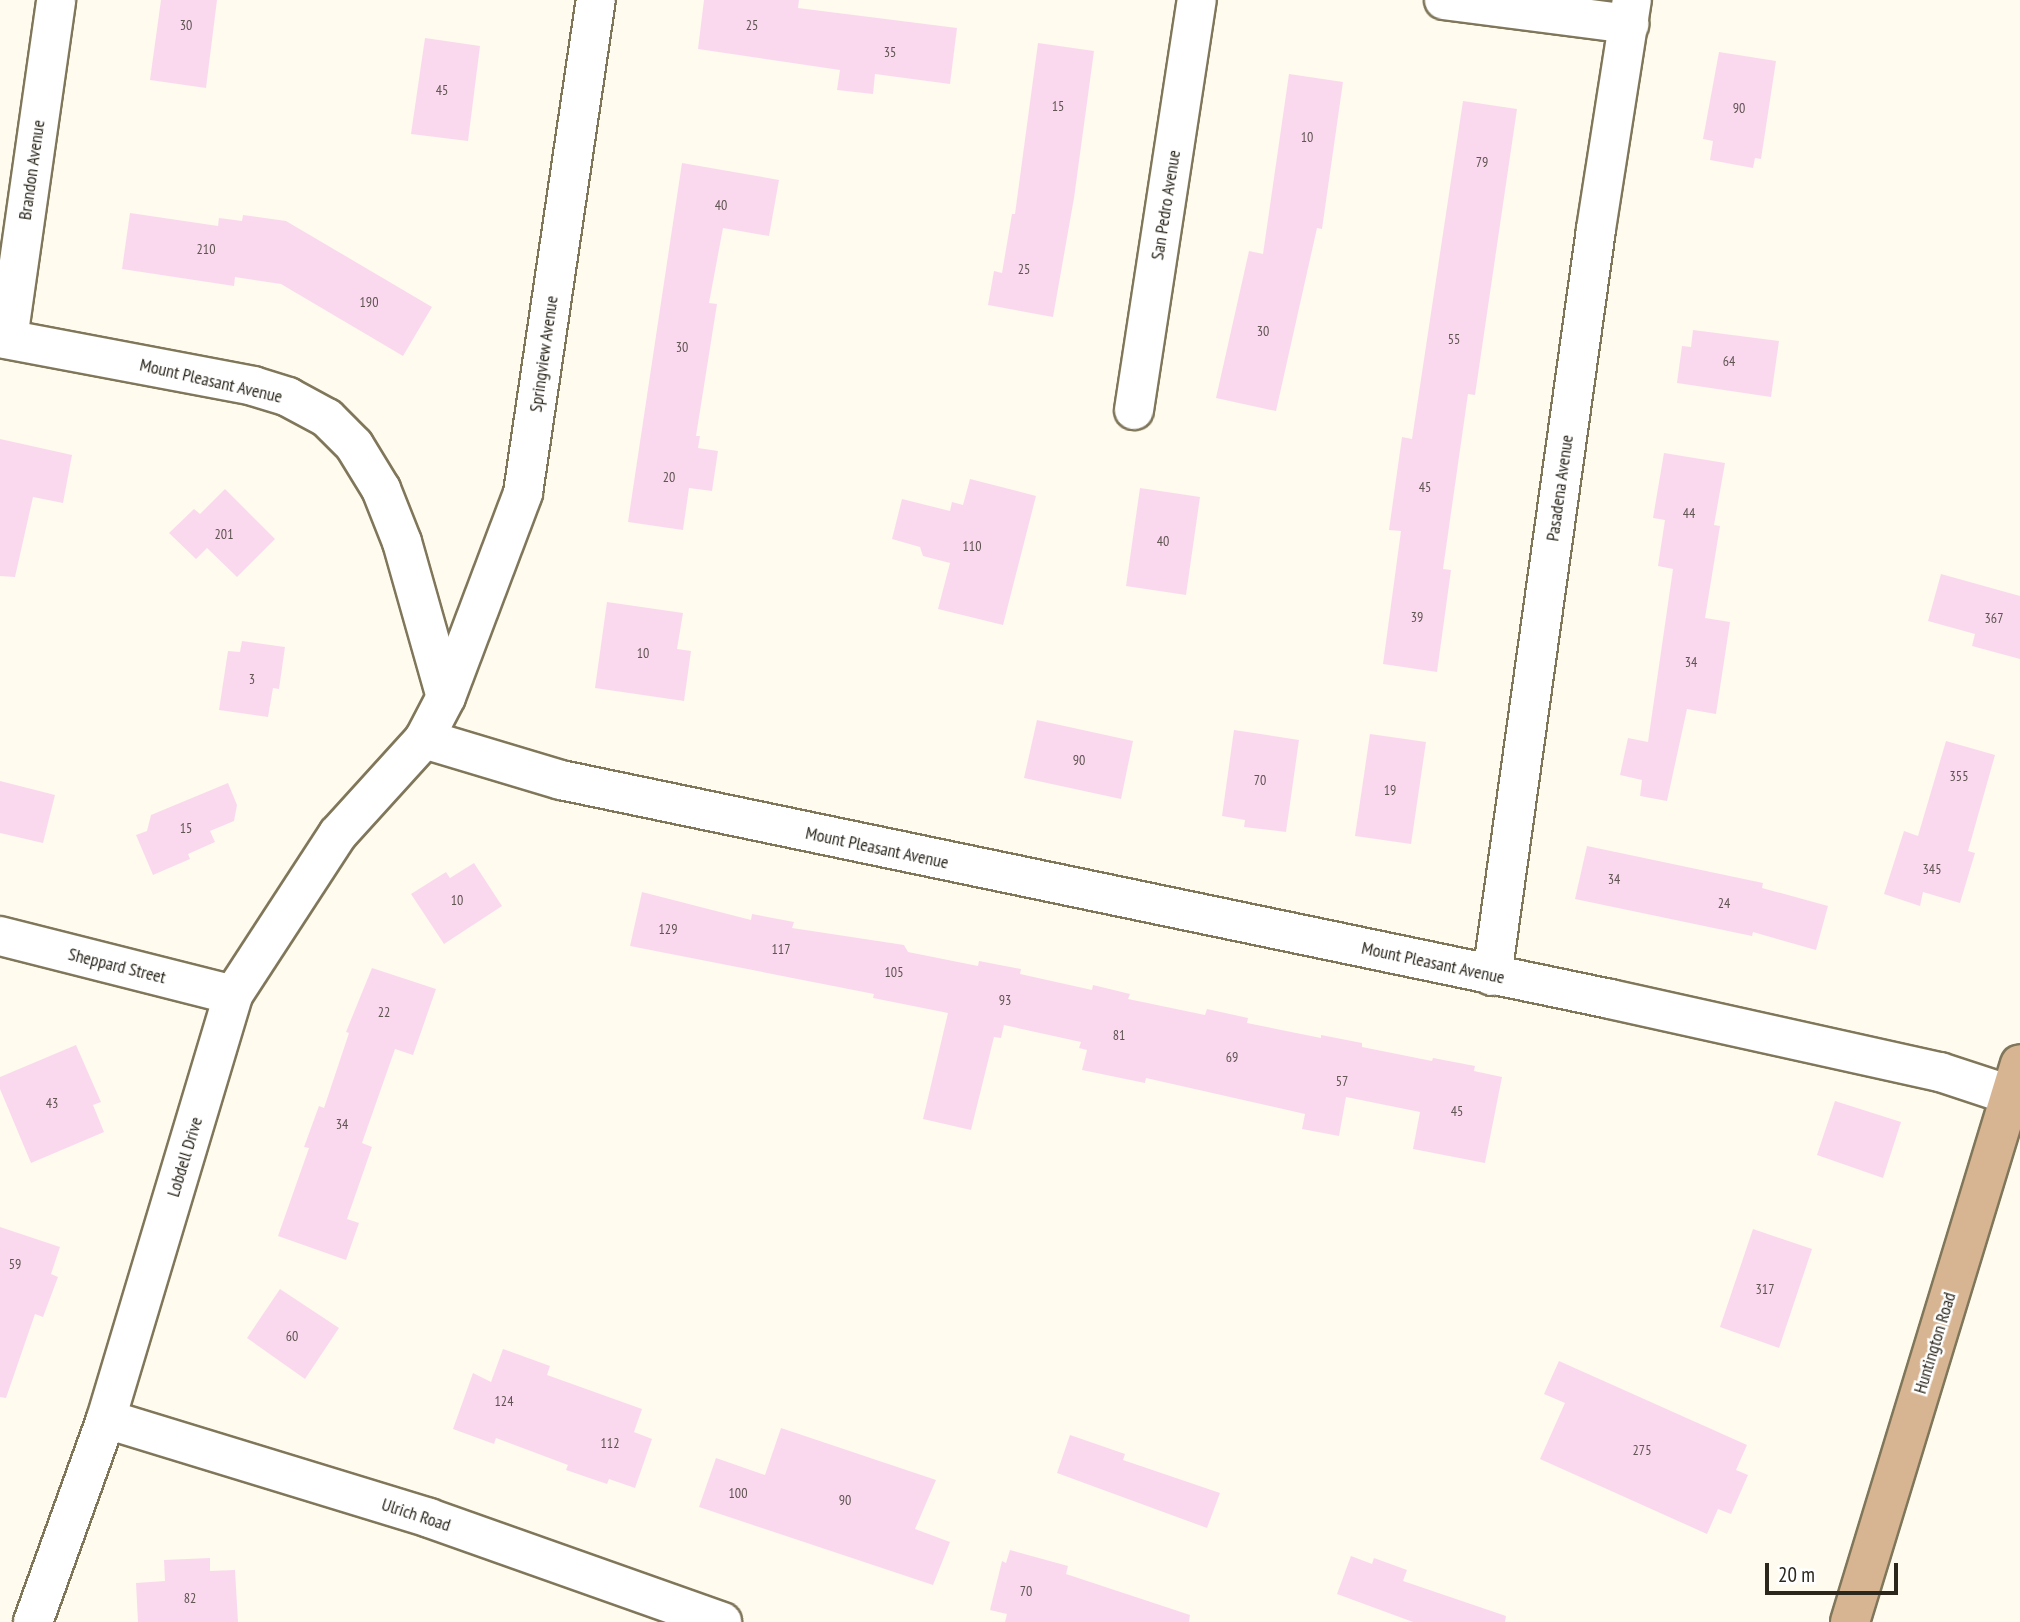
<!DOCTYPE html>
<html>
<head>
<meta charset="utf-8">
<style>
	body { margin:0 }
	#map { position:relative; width:2020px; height:1622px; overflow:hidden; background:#fffbee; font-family:"PT Sans Narrow",sans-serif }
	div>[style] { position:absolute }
	.building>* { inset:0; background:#fad9ef }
	.roads { filter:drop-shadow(2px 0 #80775b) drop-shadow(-2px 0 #80775b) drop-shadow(0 2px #80775b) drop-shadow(0 -2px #80775b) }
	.minor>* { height:38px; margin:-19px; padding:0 19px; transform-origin:19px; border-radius:19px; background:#fff }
	.major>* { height:38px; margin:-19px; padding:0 19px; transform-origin:19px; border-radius:19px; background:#d8b592 }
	span { translate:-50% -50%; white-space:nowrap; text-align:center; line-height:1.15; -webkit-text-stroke:5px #fff; paint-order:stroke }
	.number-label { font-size:14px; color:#5f5451 }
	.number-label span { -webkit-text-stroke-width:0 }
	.street-label { font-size:18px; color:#2b271c }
	.scale { position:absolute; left:1765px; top:1563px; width:133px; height:32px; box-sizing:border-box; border:4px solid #2b271c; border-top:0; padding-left:9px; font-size:21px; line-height:24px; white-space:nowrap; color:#2b271c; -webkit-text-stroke:5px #fff; paint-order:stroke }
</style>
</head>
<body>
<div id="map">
	<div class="building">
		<div style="clip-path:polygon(161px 0,217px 0,206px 88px,150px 80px)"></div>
		<div style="clip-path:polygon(704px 0,799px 0,798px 8px,957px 28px,950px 84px,875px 74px,873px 94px,837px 90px,840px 70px,698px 49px)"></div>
		<div style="clip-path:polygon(425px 38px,480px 46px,468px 141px,411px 134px)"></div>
		<div style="clip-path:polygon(1038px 43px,1094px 51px,1074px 198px,1053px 317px,988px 305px,994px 271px,1002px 273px,1012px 214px,1015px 214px)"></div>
		<div style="clip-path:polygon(1719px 52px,1776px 61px,1761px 159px,1755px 158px,1753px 168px,1710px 160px,1713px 141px,1703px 139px)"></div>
		<div style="clip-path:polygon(1289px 74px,1343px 82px,1322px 229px,1317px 228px,1276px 411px,1216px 398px,1249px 251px,1263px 254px)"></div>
		<div style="clip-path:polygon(1463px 101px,1517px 109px,1475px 395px,1468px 394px,1443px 569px,1451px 570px,1437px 672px,1383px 664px,1401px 531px,1389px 530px,1402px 437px,1412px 439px)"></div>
		<div style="clip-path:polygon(682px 163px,779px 180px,769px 236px,723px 228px,709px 303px,717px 304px,696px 436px,700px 436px,698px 448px,718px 451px,712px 491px,689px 488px,683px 530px,628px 522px)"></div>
		<div style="clip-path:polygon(130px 213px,218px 226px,219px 218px,242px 221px,243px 215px,286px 221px,432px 307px,403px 356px,281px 284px,235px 277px,234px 286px,122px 269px)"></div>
		<div style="clip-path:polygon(1693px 330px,1779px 341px,1771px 397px,1677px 383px,1682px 346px,1691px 347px)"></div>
		<div style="clip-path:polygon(0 439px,72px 455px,63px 503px,33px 497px,15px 577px,0 576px)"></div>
		<div style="clip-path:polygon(1664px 453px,1725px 463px,1714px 525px,1720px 526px,1705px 618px,1730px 622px,1716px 714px,1687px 709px,1667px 801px,1640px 796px,1642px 780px,1620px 775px,1628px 738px,1648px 742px,1673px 569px,1658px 566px,1665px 520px,1653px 518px)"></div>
		<div style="clip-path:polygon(970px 479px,1036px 496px,1003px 625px,938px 609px,950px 563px,923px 556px,920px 547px,892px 539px,902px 499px,950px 511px,952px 502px,963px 505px)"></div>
		<div style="clip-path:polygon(1140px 488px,1200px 497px,1186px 595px,1126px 586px)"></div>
		<div style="clip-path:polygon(225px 489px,275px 539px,237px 577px,207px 548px,196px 559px,169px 533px,194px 509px,200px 514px)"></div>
		<div style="clip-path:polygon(1941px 574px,2020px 596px,2020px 659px,1972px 646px,1975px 634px,1928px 621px)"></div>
		<div style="clip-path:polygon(607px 602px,683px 613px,677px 649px,691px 651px,684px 701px,595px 688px)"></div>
		<div style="clip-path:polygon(242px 641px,285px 647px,279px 689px,273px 688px,268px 717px,219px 710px,228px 651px,240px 652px)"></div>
		<div style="clip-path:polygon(1037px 720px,1133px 741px,1121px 799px,1024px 778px)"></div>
		<div style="clip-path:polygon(1234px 730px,1299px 740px,1286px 832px,1244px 827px,1245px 820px,1222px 816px)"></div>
		<div style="clip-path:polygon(1370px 734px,1426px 742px,1411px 844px,1355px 836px)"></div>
		<div style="clip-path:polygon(1946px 741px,1995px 755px,1968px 851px,1975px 853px,1960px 903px,1923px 892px,1920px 906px,1884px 894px,1904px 831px,1918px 836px)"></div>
		<div style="clip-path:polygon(0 781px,55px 795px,43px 843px,0 833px)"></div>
		<div style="clip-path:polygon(228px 783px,237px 805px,234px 821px,210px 831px,215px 842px,188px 854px,190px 859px,153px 875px,136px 835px,147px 831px,151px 815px)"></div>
		<div style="clip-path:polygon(1587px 846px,1763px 883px,1762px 888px,1828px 906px,1816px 950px,1753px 932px,1752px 936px,1575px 899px)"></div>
		<div style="clip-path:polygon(474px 863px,502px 906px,444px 944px,411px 894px,446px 872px,450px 878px)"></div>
		<div style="clip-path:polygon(642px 892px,751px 920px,752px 914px,794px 922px,792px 928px,904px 945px,908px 952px,978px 966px,979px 961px,1021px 969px,1020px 974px,1092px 990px,1093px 985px,1130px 994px,1128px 999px,1205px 1015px,1207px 1009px,1248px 1018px,1247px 1023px,1321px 1038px,1321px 1035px,1362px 1043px,1362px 1047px,1432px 1061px,1433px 1058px,1475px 1066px,1474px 1071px,1502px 1077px,1485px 1163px,1413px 1149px,1420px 1112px,1346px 1097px,1339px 1136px,1302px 1129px,1305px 1114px,1146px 1078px,1145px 1083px,1082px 1070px,1087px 1050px,1079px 1048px,1081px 1042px,1004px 1025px,1001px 1038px,994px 1037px,971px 1130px,923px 1119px,948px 1013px,873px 998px,874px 994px,630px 946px)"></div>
		<div style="clip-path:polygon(372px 968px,436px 989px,413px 1055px,395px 1049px,362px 1143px,372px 1147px,347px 1219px,359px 1223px,346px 1260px,278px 1236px,309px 1148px,304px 1147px,319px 1106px,324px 1108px,349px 1033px,346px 1032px)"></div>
		<div style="clip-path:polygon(76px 1045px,101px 1102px,93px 1105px,104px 1132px,31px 1163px,0 1089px,0 1077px)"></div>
		<div style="clip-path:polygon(1835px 1101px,1901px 1122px,1883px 1178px,1817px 1155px)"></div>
		<div style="clip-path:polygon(0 1227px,60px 1247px,51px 1274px,58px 1277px,43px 1317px,35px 1314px,6px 1398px,0 1397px)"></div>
		<div style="clip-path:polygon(1753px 1229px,1812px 1249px,1779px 1348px,1720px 1327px)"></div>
		<div style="clip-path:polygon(280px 1289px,339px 1328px,305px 1379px,247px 1338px)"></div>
		<div style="clip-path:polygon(503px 1349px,550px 1366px,547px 1375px,642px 1409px,634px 1432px,652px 1439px,635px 1488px,609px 1479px,607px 1484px,566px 1470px,568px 1465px,496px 1438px,494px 1444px,453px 1429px,473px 1373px,491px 1382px)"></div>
		<div style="clip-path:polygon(1559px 1361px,1747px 1445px,1736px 1470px,1748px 1475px,1731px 1514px,1718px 1509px,1707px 1534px,1540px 1459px,1565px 1403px,1544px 1394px)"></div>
		<div style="clip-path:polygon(781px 1428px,936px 1480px,915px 1529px,950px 1542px,933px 1585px,699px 1507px,716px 1458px,765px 1475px)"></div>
		<div style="clip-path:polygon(1070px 1435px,1125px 1454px,1123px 1460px,1220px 1493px,1207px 1528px,1057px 1473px)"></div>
		<div style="clip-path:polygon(1010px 1550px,1068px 1566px,1066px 1574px,1190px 1615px,1189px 1622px,1005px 1622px,1007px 1614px,990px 1610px,1002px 1561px,1006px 1563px)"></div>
		<div style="clip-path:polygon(1351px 1556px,1372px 1564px,1374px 1558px,1407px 1570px,1403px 1581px,1506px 1616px,1505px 1622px,1413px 1622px,1337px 1594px)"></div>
		<div style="clip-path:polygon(210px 1558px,210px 1571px,235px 1570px,238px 1622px,138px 1622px,136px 1583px,165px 1581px,164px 1560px)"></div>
	</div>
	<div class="roads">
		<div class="minor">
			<div style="left:1444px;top:0;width:187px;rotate:7.4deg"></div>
			<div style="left:0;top:338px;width:258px;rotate:10.7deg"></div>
			<div style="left:253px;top:386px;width:37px;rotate:17deg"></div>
			<div style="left:288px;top:397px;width:44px;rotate:28.3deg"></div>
			<div style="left:327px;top:418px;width:38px;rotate:45deg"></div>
			<div style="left:354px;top:445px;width:52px;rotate:58.5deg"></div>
			<div style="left:381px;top:489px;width:57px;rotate:68.4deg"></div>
			<div style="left:402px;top:542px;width:161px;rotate:74.2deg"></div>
			<div style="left:8px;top:339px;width:342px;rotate:-81.9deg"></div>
			<div style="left:1134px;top:410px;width:415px;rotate:-81.3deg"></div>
			<div style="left:424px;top:739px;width:143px;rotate:16.7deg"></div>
			<div style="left:561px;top:780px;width:1072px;rotate:11.79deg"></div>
			<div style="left:1610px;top:999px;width:338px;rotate:12.5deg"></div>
			<div style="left:1940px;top:1072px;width:74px;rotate:18.2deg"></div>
			<div style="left:0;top:936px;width:240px;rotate:14.2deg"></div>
			<div style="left:1492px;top:976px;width:754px;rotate:-82.07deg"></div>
			<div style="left:1596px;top:229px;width:232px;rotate:-81.1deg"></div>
			<div style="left:106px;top:1419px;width:338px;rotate:17deg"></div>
			<div style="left:429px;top:1518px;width:311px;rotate:19.5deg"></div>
			<div style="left:33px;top:1622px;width:216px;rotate:-70.2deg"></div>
			<div style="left:106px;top:1419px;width:443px;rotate:-73.3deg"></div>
			<div style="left:233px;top:995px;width:192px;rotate:-56.9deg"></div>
			<div style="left:338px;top:834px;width:128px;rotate:-47.8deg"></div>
			<div style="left:424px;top:739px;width:47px;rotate:-62.4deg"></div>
			<div style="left:446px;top:697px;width:218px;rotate:-69.3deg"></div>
			<div style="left:523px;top:493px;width:498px;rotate:-81.6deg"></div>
		</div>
		<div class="major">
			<div style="left:1850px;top:1622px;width:583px;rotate:-73.06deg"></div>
		</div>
	</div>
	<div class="number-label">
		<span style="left:186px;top:25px">30</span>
		<span style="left:752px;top:25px">25</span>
		<span style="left:890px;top:52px">35</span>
		<span style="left:442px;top:90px">45</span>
		<span style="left:1058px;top:106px">15</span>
		<span style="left:1739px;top:108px">90</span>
		<span style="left:1307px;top:137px">10</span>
		<span style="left:1482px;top:162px">79</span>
		<span style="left:721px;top:205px">40</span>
		<span style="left:206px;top:249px">210</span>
		<span style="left:1024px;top:269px">25</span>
		<span style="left:369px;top:302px">190</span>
		<span style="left:1263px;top:331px">30</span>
		<span style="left:1454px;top:339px">55</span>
		<span style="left:682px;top:347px">30</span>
		<span style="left:1729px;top:361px">64</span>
		<span style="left:669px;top:477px">20</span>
		<span style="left:1425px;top:487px">45</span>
		<span style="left:1689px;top:513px">44</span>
		<span style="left:224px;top:534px">201</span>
		<span style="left:1163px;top:541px">40</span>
		<span style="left:972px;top:546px">110</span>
		<span style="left:1417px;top:617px">39</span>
		<span style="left:1994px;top:618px">367</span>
		<span style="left:643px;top:653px">10</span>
		<span style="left:1691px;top:662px">34</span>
		<span style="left:252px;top:679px">3</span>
		<span style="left:1079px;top:760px">90</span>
		<span style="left:1959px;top:776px">355</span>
		<span style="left:1260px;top:780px">70</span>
		<span style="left:1390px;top:790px">19</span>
		<span style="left:186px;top:828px">15</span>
		<span style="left:1932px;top:869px">345</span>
		<span style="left:1614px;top:879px">34</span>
		<span style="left:457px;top:900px">10</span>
		<span style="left:1724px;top:903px">24</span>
		<span style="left:668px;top:929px">129</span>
		<span style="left:781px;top:949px">117</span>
		<span style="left:894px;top:972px">105</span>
		<span style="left:1005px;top:1000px">93</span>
		<span style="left:384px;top:1012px">22</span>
		<span style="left:1119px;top:1035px">81</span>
		<span style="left:1232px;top:1057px">69</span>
		<span style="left:1342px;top:1081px">57</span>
		<span style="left:52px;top:1103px">43</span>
		<span style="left:1457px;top:1111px">45</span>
		<span style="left:342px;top:1124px">34</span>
		<span style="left:15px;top:1264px">59</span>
		<span style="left:1765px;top:1289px">317</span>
		<span style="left:292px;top:1336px">60</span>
		<span style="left:504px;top:1401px">124</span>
		<span style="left:610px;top:1443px">112</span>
		<span style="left:1642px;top:1450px">275</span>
		<span style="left:738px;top:1493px">100</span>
		<span style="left:845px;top:1500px">90</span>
		<span style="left:1026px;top:1591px">70</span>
		<span style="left:190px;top:1598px">82</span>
	</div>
	<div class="street-label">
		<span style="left:32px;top:170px;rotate:-82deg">Brandon Avenue</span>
		<span style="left:1166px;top:205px;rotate:-81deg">San Pedro Avenue</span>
		<span style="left:544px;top:354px;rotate:-82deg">Springview Avenue</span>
		<span style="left:211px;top:381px;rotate:13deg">Mount Pleasant Avenue</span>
		<span style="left:1560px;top:488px;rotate:-82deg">Pasadena Avenue</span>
		<span style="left:877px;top:848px;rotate:12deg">Mount Pleasant Avenue</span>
		<span style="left:1433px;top:963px;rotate:12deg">Mount Pleasant Avenue</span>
		<span style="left:117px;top:966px;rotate:14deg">Sheppard Street</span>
		<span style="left:185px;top:1157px;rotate:-73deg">Lobdell Drive</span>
		<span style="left:1935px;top:1343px;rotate:-73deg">Huntington Road</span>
		<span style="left:416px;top:1515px;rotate:18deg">Ulrich Road</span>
	</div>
	<div class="scale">20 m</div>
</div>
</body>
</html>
